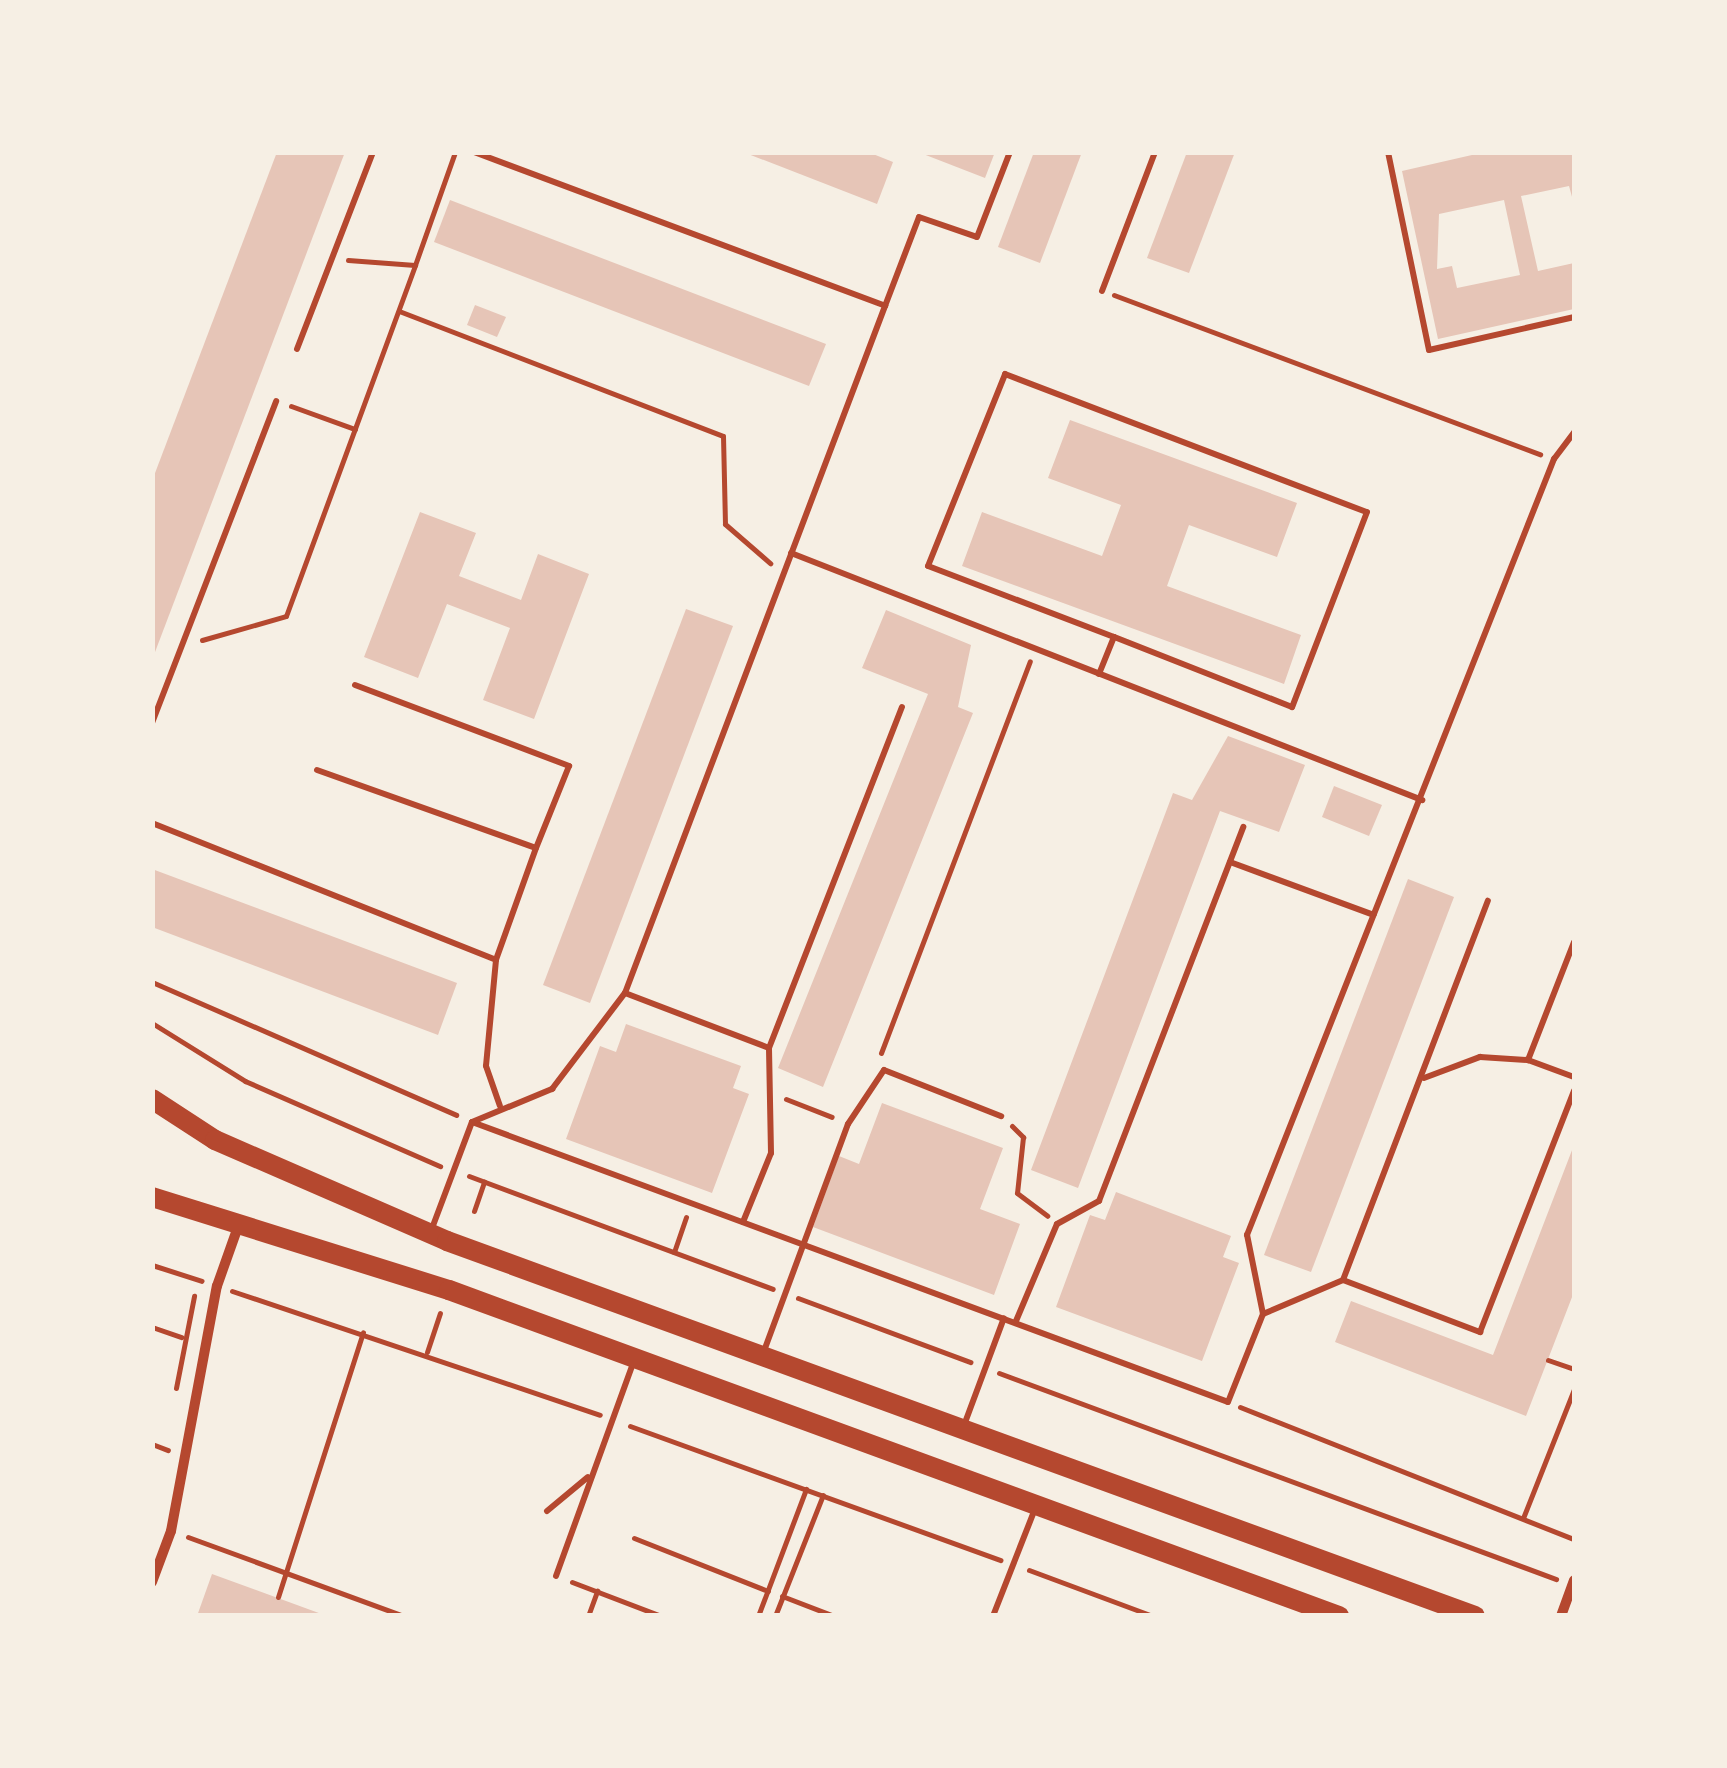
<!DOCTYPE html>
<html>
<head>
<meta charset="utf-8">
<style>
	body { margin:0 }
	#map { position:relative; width:1727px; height:1768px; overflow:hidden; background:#f6efe4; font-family:Roboto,sans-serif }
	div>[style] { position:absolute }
	.building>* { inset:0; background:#e6c5b7 }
	.path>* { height:5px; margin:-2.5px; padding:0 2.5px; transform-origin:2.5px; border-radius:2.5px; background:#b5482f }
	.service>* { height:6px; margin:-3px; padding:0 3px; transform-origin:3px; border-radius:3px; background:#b5482f }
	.minor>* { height:10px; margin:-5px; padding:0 5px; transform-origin:5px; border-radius:5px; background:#b5482f }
	.primary>* { height:20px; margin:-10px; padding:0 10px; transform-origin:10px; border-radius:10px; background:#b5482f }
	span { translate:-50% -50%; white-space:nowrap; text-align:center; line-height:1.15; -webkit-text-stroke:9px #f6efe4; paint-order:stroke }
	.frame { position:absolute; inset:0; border:155px solid #f6efe4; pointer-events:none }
</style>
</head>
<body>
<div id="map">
	<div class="building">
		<div style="clip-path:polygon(277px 152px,345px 152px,152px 660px,152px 481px)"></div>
		<div style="clip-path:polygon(743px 152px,868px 152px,893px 162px,877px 204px)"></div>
		<div style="clip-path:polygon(918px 152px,995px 152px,985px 178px)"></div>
		<div style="clip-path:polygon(1034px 152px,1082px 152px,1040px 263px,998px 247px)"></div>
		<div style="clip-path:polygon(1187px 152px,1235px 152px,1189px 273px,1147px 258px)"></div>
		<div style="clip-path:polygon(evenodd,1485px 152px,1574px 152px,1574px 204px,1569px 186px,1521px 196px,1538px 271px,1574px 263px,1574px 309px,1438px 339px,1402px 171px,1485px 152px,1504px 200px,1520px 275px,1457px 288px,1452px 266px,1437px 269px,1439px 214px,1504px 200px)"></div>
		<div style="clip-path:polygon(450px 200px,826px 344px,809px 386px,434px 242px)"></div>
		<div style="clip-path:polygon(475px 305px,506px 317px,497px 337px,467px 325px)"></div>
		<div style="clip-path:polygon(1070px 420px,1297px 503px,1277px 557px,1189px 525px,1167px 586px,1301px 635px,1284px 684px,962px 566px,982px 512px,1102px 556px,1121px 505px,1048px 478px)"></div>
		<div style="clip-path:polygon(420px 512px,476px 533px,459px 576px,521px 600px,538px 554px,589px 574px,534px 719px,483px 700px,510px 628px,447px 604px,418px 678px,364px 657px)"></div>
		<div style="clip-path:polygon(686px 609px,733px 626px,590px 1003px,543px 985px)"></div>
		<div style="clip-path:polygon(886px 610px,971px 645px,958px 707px,973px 713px,823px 1087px,778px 1068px,928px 694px,862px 668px)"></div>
		<div style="clip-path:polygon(1228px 736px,1305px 765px,1279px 832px,1220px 811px,1078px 1188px,1031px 1170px,1173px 793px,1192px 800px)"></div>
		<div style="clip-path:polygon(1334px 786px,1382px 805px,1369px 836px,1322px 817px)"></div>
		<div style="clip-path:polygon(152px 869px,457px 983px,438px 1035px,152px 927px)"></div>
		<div style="clip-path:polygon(1408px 879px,1454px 897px,1311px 1272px,1264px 1255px)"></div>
		<div style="clip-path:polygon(626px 1024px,741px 1066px,733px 1088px,749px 1094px,712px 1193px,566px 1139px,600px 1046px,616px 1052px)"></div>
		<div style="clip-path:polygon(882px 1103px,1003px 1148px,980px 1209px,1020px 1224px,994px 1295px,813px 1227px,839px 1156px,859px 1164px)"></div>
		<div style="clip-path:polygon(1574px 1145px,1574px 1292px,1526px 1416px,1335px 1342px,1351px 1301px,1493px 1355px)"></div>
		<div style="clip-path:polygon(1116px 1192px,1231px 1236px,1223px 1257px,1239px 1263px,1202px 1361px,1056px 1307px,1090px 1215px,1105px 1220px)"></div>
		<div style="clip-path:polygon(212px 1574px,327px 1616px,197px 1616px)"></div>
	</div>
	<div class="path">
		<div style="left:348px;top:260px;width:67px;rotate:4.3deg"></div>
		<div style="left:415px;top:265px;width:120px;rotate:-70.5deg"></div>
		<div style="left:1114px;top:295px;width:455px;rotate:20.5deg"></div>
		<div style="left:399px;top:311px;width:347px;rotate:21.1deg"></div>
		<div style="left:723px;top:436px;width:88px;rotate:88.7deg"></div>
		<div style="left:725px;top:524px;width:60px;rotate:40.9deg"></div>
		<div style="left:291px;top:406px;width:68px;rotate:19.8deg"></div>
		<div style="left:202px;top:640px;width:87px;rotate:-15.9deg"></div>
		<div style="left:286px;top:616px;width:374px;rotate:-69.8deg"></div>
		<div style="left:152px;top:982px;width:332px;rotate:23.6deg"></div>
		<div style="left:152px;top:1023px;width:110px;rotate:31.9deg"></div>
		<div style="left:245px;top:1081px;width:213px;rotate:23.6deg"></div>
		<div style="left:881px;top:1053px;width:419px;rotate:-69.2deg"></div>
		<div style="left:786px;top:1099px;width:49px;rotate:21.4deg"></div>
		<div style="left:1012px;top:1126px;width:16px;rotate:45deg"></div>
		<div style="left:1023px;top:1137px;width:56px;rotate:96.1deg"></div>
		<div style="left:1017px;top:1193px;width:38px;rotate:37deg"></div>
		<div style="left:469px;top:1176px;width:324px;rotate:20.4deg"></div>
		<div style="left:474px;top:1211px;width:31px;rotate:-71deg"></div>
		<div style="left:674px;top:1252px;width:37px;rotate:-71deg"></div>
		<div style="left:152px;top:1265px;width:52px;rotate:17.7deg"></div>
		<div style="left:232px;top:1291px;width:388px;rotate:18.6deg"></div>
		<div style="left:798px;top:1298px;width:184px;rotate:20.4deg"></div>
		<div style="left:152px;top:1327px;width:31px;rotate:19deg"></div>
		<div style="left:427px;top:1352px;width:41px;rotate:-71.6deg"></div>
		<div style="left:1548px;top:1360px;width:28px;rotate:19deg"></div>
		<div style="left:999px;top:1373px;width:594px;rotate:20.3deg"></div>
		<div style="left:176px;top:1388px;width:94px;rotate:-78.9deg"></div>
		<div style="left:1240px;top:1407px;width:359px;rotate:21.6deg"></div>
		<div style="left:630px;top:1426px;width:394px;rotate:19.9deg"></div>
		<div style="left:152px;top:1444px;width:17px;rotate:21deg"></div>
		<div style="left:1523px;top:1518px;width:139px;rotate:-68.4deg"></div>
		<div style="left:188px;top:1537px;width:230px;rotate:20.1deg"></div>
		<div style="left:634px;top:1538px;width:144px;rotate:21.6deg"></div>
		<div style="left:1029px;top:1570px;width:132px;rotate:20.4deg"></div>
		<div style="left:572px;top:1582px;width:95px;rotate:20.9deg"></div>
		<div style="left:782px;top:1596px;width:56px;rotate:21deg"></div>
		<div style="left:278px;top:1597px;width:278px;rotate:-72.2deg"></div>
		<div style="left:588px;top:1616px;width:27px;rotate:-70deg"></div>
		<div style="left:758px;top:1616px;width:136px;rotate:-69.3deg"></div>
		<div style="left:775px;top:1616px;width:130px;rotate:-68.4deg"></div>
	</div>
	<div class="service">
		<div style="left:474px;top:152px;width:439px;rotate:20.5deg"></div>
		<div style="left:885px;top:306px;width:95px;rotate:-69.1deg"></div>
		<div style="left:919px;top:217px;width:61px;rotate:19deg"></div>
		<div style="left:977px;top:237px;width:91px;rotate:-68.8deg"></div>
		<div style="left:1388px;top:152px;width:202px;rotate:78.3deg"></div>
		<div style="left:1429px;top:350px;width:149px;rotate:-12.8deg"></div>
		<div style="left:1102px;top:291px;width:149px;rotate:-69.1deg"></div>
		<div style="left:297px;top:349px;width:211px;rotate:-68.9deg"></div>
		<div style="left:791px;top:553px;width:678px;rotate:21.38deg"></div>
		<div style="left:1099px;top:674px;width:40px;rotate:-68deg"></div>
		<div style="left:1114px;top:637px;width:199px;rotate:-159.1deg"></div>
		<div style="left:928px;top:566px;width:207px;rotate:-68.1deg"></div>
		<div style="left:1005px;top:374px;width:387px;rotate:20.9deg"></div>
		<div style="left:1367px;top:512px;width:209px;rotate:111deg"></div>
		<div style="left:1292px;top:707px;width:191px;rotate:-158.5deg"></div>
		<div style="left:355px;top:685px;width:229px;rotate:20.7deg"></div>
		<div style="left:569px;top:766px;width:88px;rotate:111.9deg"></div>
		<div style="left:152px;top:723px;width:345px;rotate:-68.9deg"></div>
		<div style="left:317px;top:770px;width:232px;rotate:19.6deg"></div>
		<div style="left:536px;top:848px;width:119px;rotate:109.7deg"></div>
		<div style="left:152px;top:823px;width:370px;rotate:21.7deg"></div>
		<div style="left:496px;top:960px;width:106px;rotate:95.4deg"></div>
		<div style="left:486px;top:1066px;width:42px;rotate:70.7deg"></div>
		<div style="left:1230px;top:862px;width:153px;rotate:20.2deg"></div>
		<div style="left:1574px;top:942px;width:127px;rotate:111.3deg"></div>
		<div style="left:1528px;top:1060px;width:49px;rotate:20.3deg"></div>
		<div style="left:625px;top:993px;width:154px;rotate:20.9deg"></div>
		<div style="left:769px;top:1048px;width:366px;rotate:-68.7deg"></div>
		<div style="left:1424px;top:1078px;width:60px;rotate:-20.6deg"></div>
		<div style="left:1480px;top:1057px;width:48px;rotate:3.6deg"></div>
		<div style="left:472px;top:1122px;width:806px;rotate:20.32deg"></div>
		<div style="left:1228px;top:1402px;width:95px;rotate:-68.3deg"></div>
		<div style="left:1263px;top:1314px;width:87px;rotate:-23deg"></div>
		<div style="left:1343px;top:1280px;width:147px;rotate:20.8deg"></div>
		<div style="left:1480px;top:1332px;width:259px;rotate:-68.7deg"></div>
		<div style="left:743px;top:1222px;width:74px;rotate:-67.9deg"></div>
		<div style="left:771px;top:1153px;width:105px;rotate:-91.1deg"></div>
		<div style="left:431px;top:1231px;width:116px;rotate:-69.4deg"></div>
		<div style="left:472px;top:1122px;width:87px;rotate:-22.4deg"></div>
		<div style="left:552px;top:1089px;width:121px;rotate:-52.8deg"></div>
		<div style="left:625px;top:993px;width:735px;rotate:-69.27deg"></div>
		<div style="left:1343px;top:1280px;width:406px;rotate:-69.1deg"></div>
		<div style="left:1263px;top:1314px;width:81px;rotate:-101.4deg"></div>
		<div style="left:1247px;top:1235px;width:835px;rotate:-68.42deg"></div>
		<div style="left:1554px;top:459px;width:34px;rotate:-53deg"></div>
		<div style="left:1016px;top:1321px;width:105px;rotate:-67.1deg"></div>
		<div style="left:1057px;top:1224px;width:48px;rotate:-28.7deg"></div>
		<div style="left:1099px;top:1201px;width:401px;rotate:-68.9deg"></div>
		<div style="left:764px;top:1351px;width:242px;rotate:-69.7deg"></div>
		<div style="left:848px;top:1124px;width:65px;rotate:-56.3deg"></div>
		<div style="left:884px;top:1070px;width:126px;rotate:21.5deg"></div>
		<div style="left:963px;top:1428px;width:117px;rotate:-69.6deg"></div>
		<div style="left:547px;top:1511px;width:53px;rotate:-39.7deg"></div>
		<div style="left:556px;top:1576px;width:229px;rotate:-70.1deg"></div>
		<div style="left:993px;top:1616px;width:115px;rotate:-68.6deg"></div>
	</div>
	<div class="minor">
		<div style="left:152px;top:1582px;width:54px;rotate:-69.6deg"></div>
		<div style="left:171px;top:1531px;width:249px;rotate:-79.4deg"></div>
		<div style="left:217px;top:1286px;width:69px;rotate:-70.5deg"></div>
		<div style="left:1561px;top:1616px;width:38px;rotate:-70deg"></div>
	</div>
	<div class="primary">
		<div style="left:152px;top:1099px;width:75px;rotate:33.1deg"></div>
		<div style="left:215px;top:1140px;width:253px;rotate:23.5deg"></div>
		<div style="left:447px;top:1241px;width:1094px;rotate:20.04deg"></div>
		<div style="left:152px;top:1197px;width:311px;rotate:17.4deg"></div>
		<div style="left:449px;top:1290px;width:948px;rotate:20.12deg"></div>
	</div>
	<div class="frame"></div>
</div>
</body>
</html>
